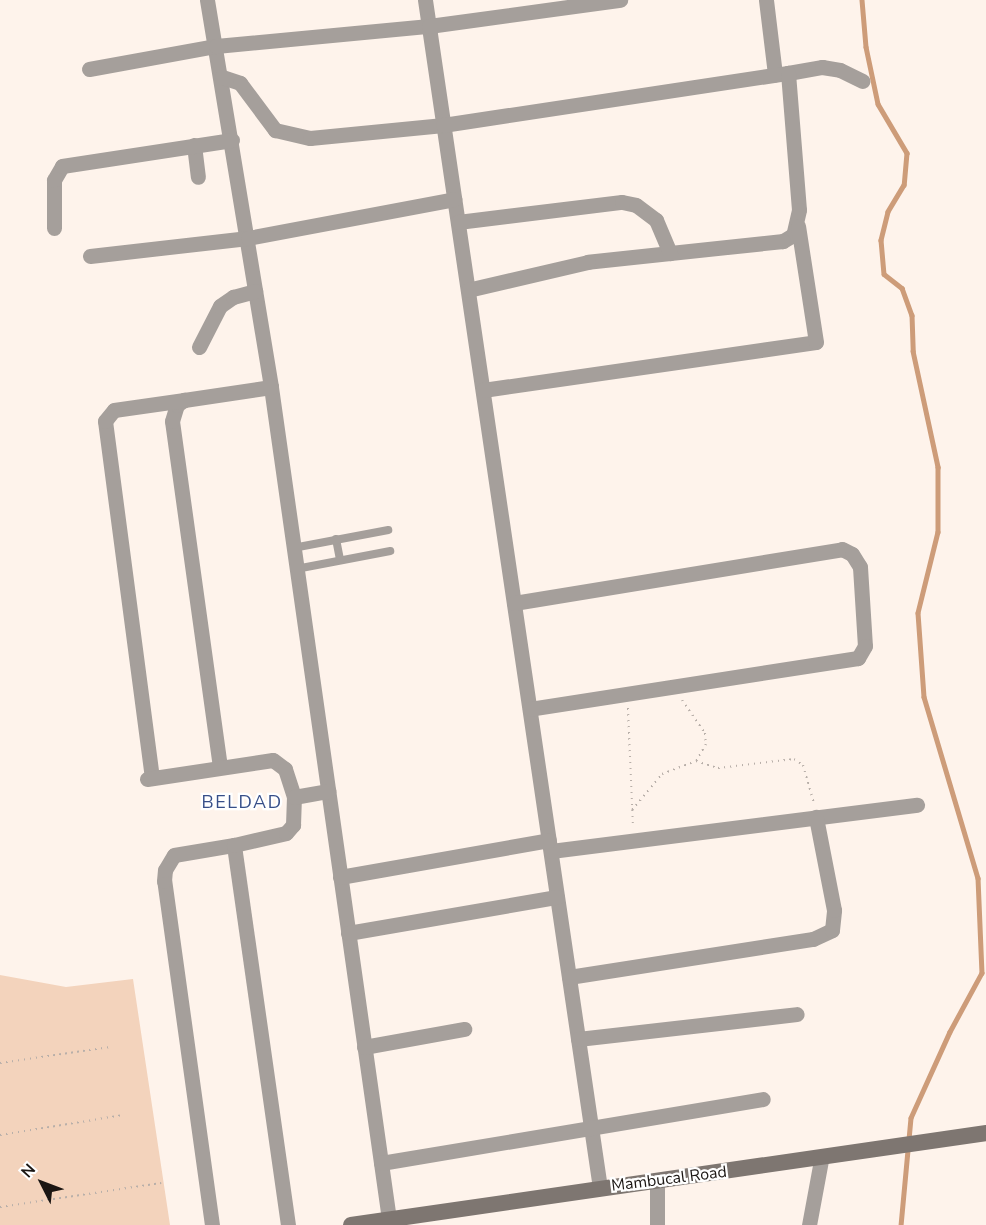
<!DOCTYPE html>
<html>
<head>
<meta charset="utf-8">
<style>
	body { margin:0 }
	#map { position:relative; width:986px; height:1225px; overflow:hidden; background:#fef3eb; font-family:"Nunito Sans",sans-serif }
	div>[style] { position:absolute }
	.green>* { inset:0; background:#f3d3bc }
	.stream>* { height:4.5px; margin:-2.25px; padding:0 2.25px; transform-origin:2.25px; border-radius:2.25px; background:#cd9c79 }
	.path>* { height:2px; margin-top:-1px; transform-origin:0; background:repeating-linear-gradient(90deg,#b8afa9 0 1.5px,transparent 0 6px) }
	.service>* { height:8px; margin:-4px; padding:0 4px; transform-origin:4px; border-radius:4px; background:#a59f9b }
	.minor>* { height:15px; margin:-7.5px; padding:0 7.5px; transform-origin:7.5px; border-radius:7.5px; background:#a59f9b }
	.secondary>* { height:16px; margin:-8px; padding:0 8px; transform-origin:8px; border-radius:8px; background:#7e7671 }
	span { translate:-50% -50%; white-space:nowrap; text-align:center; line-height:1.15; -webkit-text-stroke:4.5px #fff; paint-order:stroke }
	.street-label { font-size:16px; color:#1b1613 }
	.neighbourhood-label { font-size:18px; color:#374e88; letter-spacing:1.5px }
	.north { position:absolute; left:12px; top:1153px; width:60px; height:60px; -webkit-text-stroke:4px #fff; paint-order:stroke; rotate:312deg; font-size:16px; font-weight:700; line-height:24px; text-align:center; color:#1b1613 }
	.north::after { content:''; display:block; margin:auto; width:21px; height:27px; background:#1b1613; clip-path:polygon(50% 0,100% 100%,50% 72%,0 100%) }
</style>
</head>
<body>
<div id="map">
	<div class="green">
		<div style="clip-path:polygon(0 975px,66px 987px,133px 979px,170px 1225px,0 1225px)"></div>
	</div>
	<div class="stream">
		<div style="left:862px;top:0;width:47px;rotate:85.1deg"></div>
		<div style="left:866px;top:47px;width:58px;rotate:78.1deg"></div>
		<div style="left:878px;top:104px;width:57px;rotate:59.4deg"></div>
		<div style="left:907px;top:153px;width:32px;rotate:95deg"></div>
		<div style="left:904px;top:185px;width:31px;rotate:121deg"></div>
		<div style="left:888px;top:212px;width:29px;rotate:104deg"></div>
		<div style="left:881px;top:240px;width:34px;rotate:85deg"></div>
		<div style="left:884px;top:274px;width:23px;rotate:38deg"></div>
		<div style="left:902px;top:288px;width:29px;rotate:70deg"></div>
		<div style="left:912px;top:315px;width:36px;rotate:88deg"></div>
		<div style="left:913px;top:351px;width:119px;rotate:77.8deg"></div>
		<div style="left:938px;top:467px;width:65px;rotate:90deg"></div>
		<div style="left:938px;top:532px;width:83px;rotate:103.9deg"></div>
		<div style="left:918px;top:613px;width:84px;rotate:85.9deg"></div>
		<div style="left:924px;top:697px;width:189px;rotate:73.4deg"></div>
		<div style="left:978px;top:878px;width:95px;rotate:87.6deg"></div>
		<div style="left:982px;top:973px;width:67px;rotate:118.5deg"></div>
		<div style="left:950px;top:1032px;width:94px;rotate:114.4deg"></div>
		<div style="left:911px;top:1118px;width:107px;rotate:95.3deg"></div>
	</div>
	<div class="path">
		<div style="left:682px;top:700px;width:40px;rotate:55.1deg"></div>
		<div style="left:705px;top:733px;width:11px;rotate:85deg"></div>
		<div style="left:706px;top:744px;width:20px;rotate:120deg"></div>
		<div style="left:628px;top:708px;width:118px;rotate:87.6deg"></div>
		<div style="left:632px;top:810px;width:47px;rotate:-50.2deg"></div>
		<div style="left:662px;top:774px;width:36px;rotate:-21deg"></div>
		<div style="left:696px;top:761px;width:23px;rotate:18deg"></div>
		<div style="left:718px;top:768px;width:77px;rotate:-6.8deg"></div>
		<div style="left:794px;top:759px;width:11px;rotate:34deg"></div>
		<div style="left:803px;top:765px;width:40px;rotate:74deg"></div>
		<div style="left:0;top:1063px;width:111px;rotate:-8.3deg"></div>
		<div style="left:0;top:1135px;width:125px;rotate:-9.2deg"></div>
		<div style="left:0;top:1207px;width:163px;rotate:-8.5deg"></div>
	</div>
	<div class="service">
		<div style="left:336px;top:539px;width:21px;rotate:79deg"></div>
		<div style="left:293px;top:548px;width:97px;rotate:-10.7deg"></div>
		<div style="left:296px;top:569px;width:96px;rotate:-10.8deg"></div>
	</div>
	<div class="minor">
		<div style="left:207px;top:0;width:392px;rotate:80.6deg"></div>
		<div style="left:271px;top:387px;width:840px;rotate:81.93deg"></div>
		<div style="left:425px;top:0;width:1201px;rotate:81.62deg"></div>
		<div style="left:766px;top:0;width:75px;rotate:83.1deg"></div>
		<div style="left:89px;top:69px;width:129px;rotate:-10.3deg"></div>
		<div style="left:216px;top:46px;width:214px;rotate:-5.4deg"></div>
		<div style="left:429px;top:26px;width:193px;rotate:-7.8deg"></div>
		<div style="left:788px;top:73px;width:35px;rotate:-10deg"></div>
		<div style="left:822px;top:67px;width:18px;rotate:9deg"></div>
		<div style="left:840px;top:70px;width:25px;rotate:26deg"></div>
		<div style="left:222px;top:77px;width:19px;rotate:18deg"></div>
		<div style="left:240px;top:83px;width:59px;rotate:53.3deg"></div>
		<div style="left:275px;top:130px;width:36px;rotate:13deg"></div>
		<div style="left:310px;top:138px;width:134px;rotate:-5.6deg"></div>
		<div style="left:443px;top:125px;width:349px;rotate:-8.6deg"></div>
		<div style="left:788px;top:73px;width:137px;rotate:85.4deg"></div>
		<div style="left:799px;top:210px;width:26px;rotate:103deg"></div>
		<div style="left:793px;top:235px;width:12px;rotate:149deg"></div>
		<div style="left:783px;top:241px;width:196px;rotate:173.9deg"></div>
		<div style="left:588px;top:262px;width:123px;rotate:166.9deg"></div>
		<div style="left:194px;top:145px;width:32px;rotate:83deg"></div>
		<div style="left:458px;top:222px;width:165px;rotate:-7deg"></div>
		<div style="left:622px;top:202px;width:14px;rotate:12deg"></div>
		<div style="left:636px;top:205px;width:25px;rotate:37deg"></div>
		<div style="left:656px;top:220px;width:36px;rotate:67deg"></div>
		<div style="left:54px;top:228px;width:48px;rotate:-90deg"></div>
		<div style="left:54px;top:180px;width:16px;rotate:-60deg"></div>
		<div style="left:62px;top:166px;width:172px;rotate:-8.7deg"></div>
		<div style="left:90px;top:256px;width:159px;rotate:-6.5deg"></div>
		<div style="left:248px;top:238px;width:210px;rotate:-10.7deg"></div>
		<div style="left:199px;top:347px;width:46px;rotate:-62.9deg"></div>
		<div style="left:220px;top:306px;width:16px;rotate:-35deg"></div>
		<div style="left:233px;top:297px;width:23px;rotate:-15deg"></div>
		<div style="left:483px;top:390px;width:336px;rotate:-8.2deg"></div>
		<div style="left:816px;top:342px;width:117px;rotate:-98.8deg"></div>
		<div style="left:514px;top:603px;width:332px;rotate:-9.3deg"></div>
		<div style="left:842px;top:549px;width:11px;rotate:27deg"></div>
		<div style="left:852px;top:554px;width:15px;rotate:58deg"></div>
		<div style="left:860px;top:567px;width:79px;rotate:86.4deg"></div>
		<div style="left:865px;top:646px;width:14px;rotate:120deg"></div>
		<div style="left:858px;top:658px;width:332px;rotate:171.2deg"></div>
		<div style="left:220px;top:767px;width:349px;rotate:-97.9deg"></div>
		<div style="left:172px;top:421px;width:17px;rotate:-73deg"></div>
		<div style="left:177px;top:405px;width:9px;rotate:-36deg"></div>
		<div style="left:184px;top:400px;width:88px;rotate:-8.5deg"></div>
		<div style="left:152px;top:778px;width:360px;rotate:-97.5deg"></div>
		<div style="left:105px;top:421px;width:14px;rotate:-51deg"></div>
		<div style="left:114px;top:410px;width:71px;rotate:-8.1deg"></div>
		<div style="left:147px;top:779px;width:127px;rotate:-8.6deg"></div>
		<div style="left:273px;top:760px;width:15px;rotate:37deg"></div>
		<div style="left:285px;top:769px;width:29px;rotate:72deg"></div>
		<div style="left:551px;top:851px;width:369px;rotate:-7.2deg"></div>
		<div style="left:340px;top:877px;width:212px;rotate:-10deg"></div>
		<div style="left:348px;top:933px;width:212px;rotate:-9.8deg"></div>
		<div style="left:569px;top:977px;width:247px;rotate:-8.9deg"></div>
		<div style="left:813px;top:939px;width:21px;rotate:-25deg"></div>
		<div style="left:832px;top:930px;width:20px;rotate:-84deg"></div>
		<div style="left:834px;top:910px;width:95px;rotate:-101deg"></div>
		<div style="left:578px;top:1039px;width:220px;rotate:-6.5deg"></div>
		<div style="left:364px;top:1047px;width:102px;rotate:-10.2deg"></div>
		<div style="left:381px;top:1163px;width:387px;rotate:-9.5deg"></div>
		<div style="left:212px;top:1225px;width:347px;rotate:-97.9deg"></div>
		<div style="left:164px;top:881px;width:11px;rotate:-85deg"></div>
		<div style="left:165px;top:870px;width:17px;rotate:-59deg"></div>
		<div style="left:174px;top:855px;width:61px;rotate:-9.5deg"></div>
		<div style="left:288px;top:1225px;width:384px;rotate:-98.1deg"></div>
		<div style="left:234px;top:845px;width:53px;rotate:-13deg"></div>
		<div style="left:286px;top:833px;width:11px;rotate:-49deg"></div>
		<div style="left:293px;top:825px;width:28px;rotate:-88deg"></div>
		<div style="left:294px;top:797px;width:35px;rotate:-10deg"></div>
		<div style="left:657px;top:1225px;width:44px;rotate:-90deg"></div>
		<div style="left:809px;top:1225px;width:66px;rotate:-79.5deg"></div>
	</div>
	<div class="secondary">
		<div style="left:351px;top:1225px;width:642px;rotate:-8.24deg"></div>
	</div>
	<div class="street-label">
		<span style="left:669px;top:1179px;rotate:-7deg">Mambucal Road</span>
	</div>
	<div class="neighbourhood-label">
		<span style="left:242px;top:802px">BELDAD</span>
	</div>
	<div class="north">N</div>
</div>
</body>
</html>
